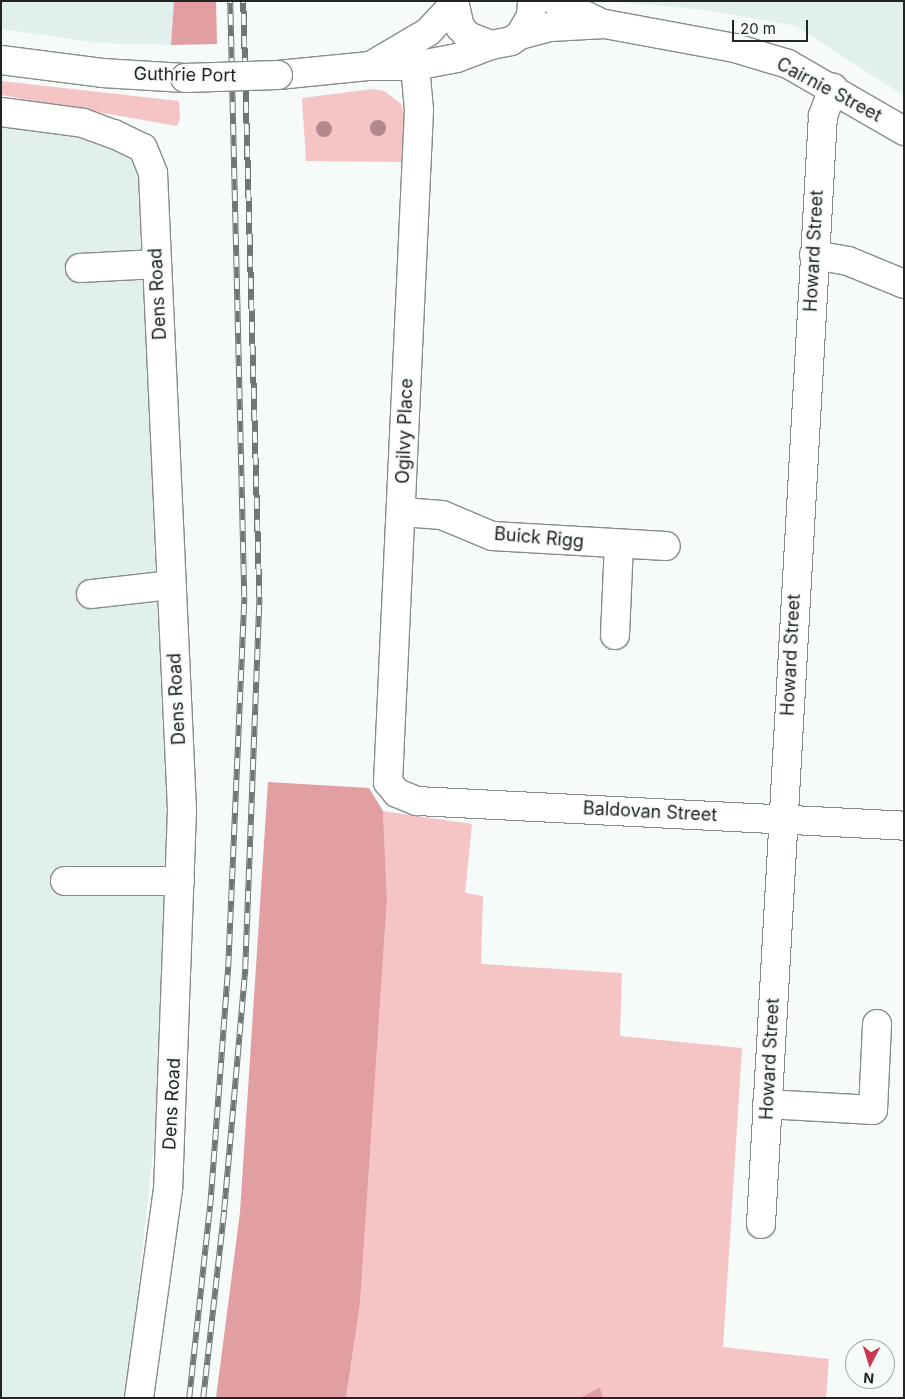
<!DOCTYPE html>
<html>
<head>
<meta charset="utf-8">
<style>
	body { margin:0 }
	#map { position:relative; width:905px; height:1399px; overflow:hidden; background:#f6fbfa; font-family:Inter,sans-serif }
	div>[style] { position:absolute }
	.built>* { inset:0; background:#e2f0ed }
	.green>* { inset:0; background:#f5c4c5 }
	.forest>* { inset:0; background:#e19fa2 }
	.roads { filter:drop-shadow(1px 0 #878c8b) drop-shadow(-1px 0 #878c8b) drop-shadow(0 1px #878c8b) drop-shadow(0 -1px #878c8b) }
	.minor>* { height:28px; margin:-14px; padding:0 14px; transform-origin:14px; border-radius:14px; background:#fff }
	.major>* { height:28px; margin:-14px; padding:0 14px; transform-origin:14px; border-radius:14px; background:#fff }
	.rail>* { height:5.5px; margin-top:-2.75px; transform-origin:0; background:repeating-linear-gradient(90deg,#f6fbfa 0 11px,#717574 0 22px); box-sizing:border-box; border-block:1px solid #717574 }
	.bridges { filter:drop-shadow(1px 0 #878c8b) drop-shadow(-1px 0 #878c8b) drop-shadow(0 1px #878c8b) drop-shadow(0 -1px #878c8b) }
	.major-bridge>* { height:28px; margin:-14px; padding:0 14px; transform-origin:14px; border-radius:14px; background:#fff }
	.trees>* { width:16px; height:16px; margin:-8px; border-radius:50%; background:#b1888d }
	span { translate:-50% -50%; white-space:nowrap; text-align:center; line-height:1.15; -webkit-text-stroke:4px #f6fbfa; paint-order:stroke }
	.street-label { font-size:18px; color:#232525 }
	.frame { position:absolute; inset:0; border:2px solid #232525; pointer-events:none }
	.north { position:absolute; left:845px; top:1339px; width:50px; height:50px; box-sizing:border-box; background:#f6fbfa; border:1px solid #a2a5a5; border-radius:50%; rotate:185deg; font-size:14px; font-weight:700; line-height:20px; text-align:center; color:#232525 }
	.north::after { content:''; display:block; margin:auto; width:18px; height:22px; background:#c93951; clip-path:polygon(50% 0,100% 100%,50% 72%,0 100%) }
	.scale { position:absolute; left:732px; top:20px; width:76px; height:22px; box-sizing:border-box; border:2px solid #232525; border-top:0; padding-left:6px; font-size:15px; line-height:18px; white-space:nowrap; color:#232525; -webkit-text-stroke:4px #f6fbfa; paint-order:stroke }
</style>
</head>
<body>
<div id="map">
	<div class="built">
		<div style="clip-path:polygon(1px 1px,174px 1px,171px 45px,98px 43px,1px 29px)"></div>
		<div style="clip-path:polygon(607px 1px,904px 1px,904px 96px,796px 26px,706px 10px)"></div>
		<div style="clip-path:polygon(1px 121px,45px 123px,132px 151px,147px 174px,153px 517px,168px 836px,157px 1116px,126px 1398px,1px 1398px)"></div>
	</div>
	<div class="green">
		<div style="clip-path:polygon(1px 81px,179px 101px,180px 119px,177px 126px,1px 95px)"></div>
		<div style="clip-path:polygon(373px 89px,384px 91px,401px 104px,404px 114px,402px 162px,306px 161px,302px 98px)"></div>
		<div style="clip-path:polygon(383px 811px,472px 824px,465px 893px,483px 896px,481px 964px,622px 973px,620px 1036px,742px 1048px,723px 1347px,829px 1359px,826px 1398px,603px 1398px,600px 1387px,580px 1398px,346px 1398px,360px 1304px,387px 899px)"></div>
	</div>
	<div class="forest">
		<div style="clip-path:polygon(174px 1px,216px 1px,217px 44px,171px 45px)"></div>
		<div style="clip-path:polygon(268px 782px,369px 788px,383px 811px,387px 899px,360px 1304px,346px 1398px,216px 1398px,240px 1212px)"></div>
		<div style="clip-path:polygon(600px 1387px,603px 1398px,580px 1398px)"></div>
	</div>
	<div class="roads">
		<div class="minor">
			<div style="left:415px;top:66px;width:44px;rotate:84.8deg"></div>
			<div style="left:419px;top:110px;width:673px;rotate:92.64deg"></div>
			<div style="left:388px;top:782px;width:14px;rotate:51deg"></div>
			<div style="left:397px;top:793px;width:22px;rotate:22deg"></div>
			<div style="left:417px;top:801px;width:488px;rotate:2.9deg"></div>
			<div style="left:1px;top:112px;width:83px;rotate:7.6deg"></div>
			<div style="left:83px;top:123px;width:33px;rotate:20deg"></div>
			<div style="left:114px;top:134px;width:32px;rotate:26deg"></div>
			<div style="left:143px;top:148px;width:27px;rotate:68deg"></div>
			<div style="left:153px;top:173px;width:638px;rotate:87.39deg"></div>
			<div style="left:182px;top:810px;width:379px;rotate:92.1deg"></div>
			<div style="left:168px;top:1189px;width:211px;rotate:97.9deg"></div>
			<div style="left:814px;top:255px;width:35px;rotate:10deg"></div>
			<div style="left:848px;top:261px;width:61px;rotate:22.3deg"></div>
			<div style="left:80px;top:268px;width:77px;rotate:-3deg"></div>
			<div style="left:402px;top:512px;width:40px;rotate:4.3deg"></div>
			<div style="left:442px;top:515px;width:54px;rotate:22.8deg"></div>
			<div style="left:492px;top:536px;width:174px;rotate:3.3deg"></div>
			<div style="left:91px;top:594px;width:81px;rotate:-6.4deg"></div>
			<div style="left:615px;top:635px;width:91px;rotate:-87.5deg"></div>
			<div style="left:65px;top:881px;width:115px"></div>
			<div style="left:767px;top:1104px;width:106px;rotate:3.2deg"></div>
			<div style="left:873px;top:1110px;width:86px;rotate:-87.3deg"></div>
			<div style="left:761px;top:1224px;width:1110px;rotate:-86.8deg"></div>
			<div style="left:823px;top:116px;width:30px;rotate:-70deg"></div>
		</div>
		<div class="major">
			<div style="left:454px;top:1px;width:27px;rotate:77deg"></div>
			<div style="left:460px;top:27px;width:12px;rotate:48deg"></div>
			<div style="left:468px;top:36px;width:25px;rotate:21deg"></div>
			<div style="left:491px;top:45px;width:20px;rotate:-11deg"></div>
			<div style="left:511px;top:41px;width:11px;rotate:-34deg"></div>
			<div style="left:520px;top:35px;width:22px;rotate:-60deg"></div>
			<div style="left:531px;top:16px;width:15px;rotate:-86deg"></div>
			<div style="left:555px;top:1px;width:49px;rotate:25.5deg"></div>
			<div style="left:520px;top:35px;width:31px;rotate:-15deg"></div>
			<div style="left:550px;top:27px;width:55px;rotate:-3.1deg"></div>
			<div style="left:605px;top:24px;width:132px;rotate:10.5deg"></div>
			<div style="left:735px;top:48px;width:55px;rotate:16.8deg"></div>
			<div style="left:788px;top:64px;width:134px;rotate:30deg"></div>
			<div style="left:1px;top:60px;width:102px;rotate:7.3deg"></div>
			<div style="left:102px;top:73px;width:83px;rotate:3.4deg"></div>
			<div style="left:372px;top:65px;width:65px;rotate:-30.5deg"></div>
			<div style="left:428px;top:32px;width:38px;rotate:-47deg"></div>
			<div style="left:278px;top:75px;width:90px;rotate:-5.7deg"></div>
			<div style="left:368px;top:66px;width:47px"></div>
			<div style="left:415px;top:66px;width:43px;rotate:-10.8deg"></div>
			<div style="left:457px;top:58px;width:36px;rotate:-21deg"></div>
		</div>
	</div>
	<div class="rail">
		<div style="left:189px;top:1398px;width:193px;rotate:-83.8deg"></div>
		<div style="left:210px;top:1206px;width:240px;rotate:-85.7deg"></div>
		<div style="left:228px;top:967px;width:370px;rotate:-87.5deg"></div>
		<div style="left:244px;top:597px;width:596px;rotate:-91.35deg"></div>
		<div style="left:203px;top:1398px;width:189px;rotate:-83.6deg"></div>
		<div style="left:224px;top:1210px;width:243px;rotate:-85deg"></div>
		<div style="left:245px;top:968px;width:371px;rotate:-87.8deg"></div>
		<div style="left:259px;top:597px;width:596px;rotate:-91.54deg"></div>
	</div>
	<div class="bridges">
		<div class="major-bridge">
			<div style="left:185px;top:78px;width:93px;rotate:-1.8deg"></div>
		</div>
	</div>
	<div class="trees">
		<div style="left:378px;top:128px"></div>
		<div style="left:324px;top:129px"></div>
	</div>
	<div class="street-label">
		<span style="left:185px;top:75px;rotate:1deg">Guthrie Port</span>
		<span style="left:829px;top:90px;rotate:28deg">Cairnie Street</span>
		<span style="left:814px;top:251px;rotate:-87deg">Howard Street</span>
		<span style="left:158px;top:294px;rotate:-93deg">Dens Road</span>
		<span style="left:405px;top:431px;rotate:-88deg">Ogilvy Place</span>
		<span style="left:539px;top:538px;rotate:5deg">Buick Rigg</span>
		<span style="left:791px;top:655px;rotate:-87deg">Howard Street</span>
		<span style="left:177px;top:699px;rotate:-93deg">Dens Road</span>
		<span style="left:650px;top:812px;rotate:3deg">Baldovan Street</span>
		<span style="left:770px;top:1059px;rotate:-87deg">Howard Street</span>
		<span style="left:172px;top:1104px;rotate:-87deg">Dens Road</span>
	</div>
	<div class="frame"></div>
	<div class="north">N</div>
	<div class="scale">20 m</div>
</div>
</body>
</html>
